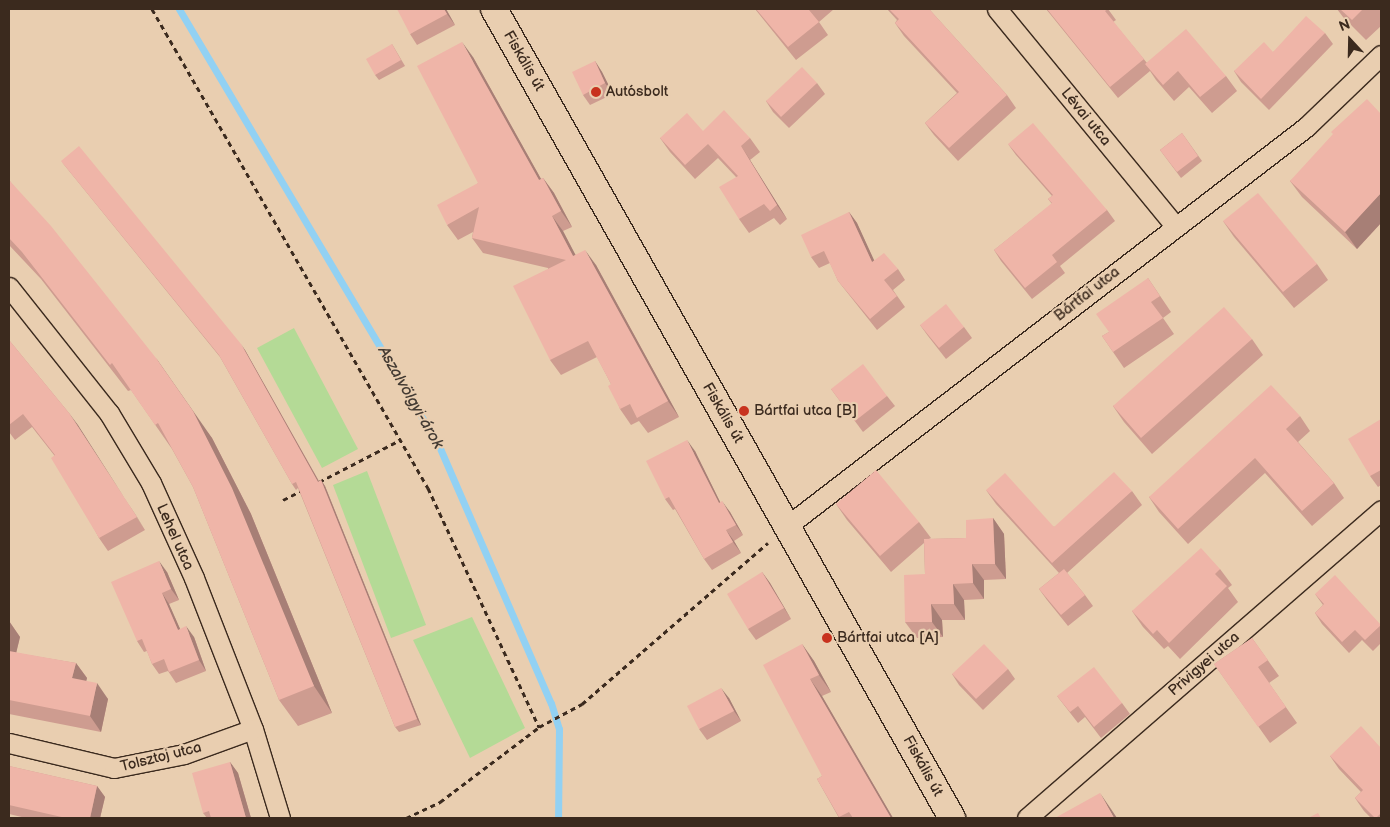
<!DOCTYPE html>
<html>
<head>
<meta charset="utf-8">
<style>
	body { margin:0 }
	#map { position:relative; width:1390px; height:827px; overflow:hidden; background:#e9ceb0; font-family:"Balsamiq Sans",sans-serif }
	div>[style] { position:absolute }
	.green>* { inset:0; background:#b4da96 }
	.stream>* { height:7px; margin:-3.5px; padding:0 3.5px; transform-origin:3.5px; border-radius:3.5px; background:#92d1f3 }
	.path>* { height:3px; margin-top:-1.5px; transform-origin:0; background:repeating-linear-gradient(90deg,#3b2a1e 0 5px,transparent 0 9px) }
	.roads { filter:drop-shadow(1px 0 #3b2a1e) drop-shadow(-1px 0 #3b2a1e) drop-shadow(0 1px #3b2a1e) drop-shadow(0 -1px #3b2a1e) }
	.street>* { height:19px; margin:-9.5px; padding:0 9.5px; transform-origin:9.5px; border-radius:9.5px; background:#e9ceb0 }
	.secondary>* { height:26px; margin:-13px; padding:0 13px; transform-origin:13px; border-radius:13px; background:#e9ceb0 }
	.wall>* { inset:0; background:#ce9c90 }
	.shaded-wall>* { inset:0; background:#a77f76 }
	.building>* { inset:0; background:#efb5a8 }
	.dots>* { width:14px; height:14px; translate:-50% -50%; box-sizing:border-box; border:2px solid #e9ceb0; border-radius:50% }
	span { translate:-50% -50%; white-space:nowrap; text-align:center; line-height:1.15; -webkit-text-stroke:4.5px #e9ceb0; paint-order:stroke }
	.street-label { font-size:15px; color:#3b2a1e }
	.poi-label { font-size:15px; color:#3b2a1e }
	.left { translate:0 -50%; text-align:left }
	.water-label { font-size:16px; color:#443b33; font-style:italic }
	.frame { position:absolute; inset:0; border:10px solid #3b2a1e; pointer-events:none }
	.north { position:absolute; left:1325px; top:15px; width:50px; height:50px; -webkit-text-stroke:4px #e9ceb0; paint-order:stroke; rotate:339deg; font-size:14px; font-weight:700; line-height:20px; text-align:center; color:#3b2a1e }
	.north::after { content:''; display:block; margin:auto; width:18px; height:22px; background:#3b2a1e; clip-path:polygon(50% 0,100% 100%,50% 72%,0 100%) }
</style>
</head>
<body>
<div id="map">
	<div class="green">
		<div style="clip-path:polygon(294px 328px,358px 449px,322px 468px,257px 348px)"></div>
		<div style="clip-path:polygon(367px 471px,426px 625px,391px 638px,333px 485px)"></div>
		<div style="clip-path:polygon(472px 617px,525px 728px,470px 758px,413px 640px)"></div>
	</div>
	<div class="stream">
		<div style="left:179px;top:9px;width:508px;rotate:59.25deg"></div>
		<div style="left:439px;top:446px;width:280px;rotate:66.5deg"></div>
		<div style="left:551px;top:703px;width:27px;rotate:73deg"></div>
		<div style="left:559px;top:729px;width:89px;rotate:90.6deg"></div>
	</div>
	<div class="path">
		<div style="left:152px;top:9px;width:553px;rotate:60.05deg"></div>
		<div style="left:428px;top:488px;width:264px;rotate:65.1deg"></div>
		<div style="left:319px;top:482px;width:91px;rotate:-27.4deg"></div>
		<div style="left:283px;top:500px;width:22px;rotate:-27deg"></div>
		<div style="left:406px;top:818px;width:38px;rotate:-25deg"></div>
		<div style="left:440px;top:802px;width:124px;rotate:-37.1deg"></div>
		<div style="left:539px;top:727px;width:49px;rotate:-28.1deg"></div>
		<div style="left:582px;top:704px;width:246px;rotate:-40.9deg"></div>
	</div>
	<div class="roads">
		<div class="street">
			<div style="left:997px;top:9px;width:281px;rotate:50.6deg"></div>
			<div style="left:9px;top:287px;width:161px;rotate:51.6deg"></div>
			<div style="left:109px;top:413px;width:82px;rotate:59deg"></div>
			<div style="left:151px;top:483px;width:104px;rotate:65.6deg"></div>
			<div style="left:194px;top:578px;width:162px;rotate:68.7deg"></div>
			<div style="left:253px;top:729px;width:93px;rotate:73.1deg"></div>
			<div style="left:787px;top:526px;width:655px;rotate:-37.55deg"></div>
			<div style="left:1306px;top:127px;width:104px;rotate:-43.8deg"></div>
			<div style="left:9px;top:743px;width:108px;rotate:13.4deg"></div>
			<div style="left:114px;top:768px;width:71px;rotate:-11.3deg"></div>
			<div style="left:184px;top:754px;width:73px;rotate:-19.9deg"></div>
			<div style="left:1027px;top:818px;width:469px;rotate:-41deg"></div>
		</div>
		<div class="secondary">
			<div style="left:494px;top:9px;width:930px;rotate:60.48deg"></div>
		</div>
	</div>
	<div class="wall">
		<div style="clip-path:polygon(446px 9px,455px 25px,417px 45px,410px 34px)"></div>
		<div style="clip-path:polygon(755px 9px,834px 9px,819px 22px,828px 35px,796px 60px)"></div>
		<div style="clip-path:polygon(887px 9px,929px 9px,1007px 95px,1016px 108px,958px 161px,934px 135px,925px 123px,957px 93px,904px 36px,895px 23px,897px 20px)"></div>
		<div style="clip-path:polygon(1046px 9px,1108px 9px,1116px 20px,1113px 22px,1147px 63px,1226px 76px,1237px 91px,1212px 113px,1189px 87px,1174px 101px,1156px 80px,1150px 71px,1118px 98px)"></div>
		<div style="clip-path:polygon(1337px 9px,1381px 9px,1381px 26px,1366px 40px,1343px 17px)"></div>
		<div style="clip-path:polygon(1325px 33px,1333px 44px,1269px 110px,1241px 82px,1234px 71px,1273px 52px)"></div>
		<div style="clip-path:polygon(392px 44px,405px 66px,379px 80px,375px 75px)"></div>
		<div style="clip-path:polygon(473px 57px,541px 179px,543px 178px,554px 193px,572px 227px,563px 231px,575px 255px,596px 265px,679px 417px,648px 433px,639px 421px,631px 425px,620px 409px,611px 384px,597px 357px,561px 375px,550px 360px,548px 268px,483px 253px,472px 238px,473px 232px,458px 240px,447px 225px,478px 183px)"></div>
		<div style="clip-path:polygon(595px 61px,602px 72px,613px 94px,590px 105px,583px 95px)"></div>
		<div style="clip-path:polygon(817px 83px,825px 94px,789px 128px,773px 112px,766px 101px)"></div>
		<div style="clip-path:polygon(1381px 114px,1381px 223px,1357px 249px,1302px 197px,1290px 181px)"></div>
		<div style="clip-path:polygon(703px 131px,750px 138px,760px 152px,750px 160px,787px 219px,780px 225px,774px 218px,749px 233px,739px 219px,736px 177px,718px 158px,695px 179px,670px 152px,660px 138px)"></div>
		<div style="clip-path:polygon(1182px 133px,1202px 161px,1181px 178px,1160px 150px)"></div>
		<div style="clip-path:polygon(1008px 144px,1107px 210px,1115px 221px,1060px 266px,1065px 273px,1032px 299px,1001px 261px,994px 250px,1052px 204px,1048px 199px,1052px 196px,1016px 155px)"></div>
		<div style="clip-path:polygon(61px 161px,245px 350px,319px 481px,321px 480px,325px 486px,421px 725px,399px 732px,395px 727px,298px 488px,296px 490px,292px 484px,220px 357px)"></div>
		<div style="clip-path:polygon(9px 180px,212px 438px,251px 514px,332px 713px,298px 726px,279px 700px,193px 487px,172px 449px,131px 390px,128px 391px,41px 279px,9px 245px)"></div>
		<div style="clip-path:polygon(849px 212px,857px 223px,874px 261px,898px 269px,905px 280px,893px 290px,905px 307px,877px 330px,846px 291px,838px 281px,830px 263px,819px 268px,811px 257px)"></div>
		<div style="clip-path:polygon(1223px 221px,1317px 264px,1328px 280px,1294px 308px,1234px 237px)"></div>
		<div style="clip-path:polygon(1148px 278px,1171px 312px,1163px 318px,1174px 334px,1124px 368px,1102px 336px,1109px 332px)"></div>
		<div style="clip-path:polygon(920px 325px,964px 327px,972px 338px,946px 359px,928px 336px)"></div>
		<div style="clip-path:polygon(1252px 339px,1263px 355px,1152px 454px,1124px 422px,1113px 406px)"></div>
		<div style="clip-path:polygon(9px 340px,69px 413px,145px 530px,108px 551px,99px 538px,54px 455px,32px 427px,15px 440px,9px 432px)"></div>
		<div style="clip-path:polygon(831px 389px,887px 396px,895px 406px,863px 432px)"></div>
		<div style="clip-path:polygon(1300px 416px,1310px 431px,1298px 442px,1334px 483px,1344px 498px,1312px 526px,1265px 473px,1188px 544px,1159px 512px,1149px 497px)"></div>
		<div style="clip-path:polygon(1381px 419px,1381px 485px,1378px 487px,1370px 476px)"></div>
		<div style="clip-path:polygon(695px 451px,720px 502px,730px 512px,743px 535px,734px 541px,741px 553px,712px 570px,704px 559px,675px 509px,673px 510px,665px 499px)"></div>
		<div style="clip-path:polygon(986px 490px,1054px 527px,1132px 491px,1142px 505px,1067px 573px,1085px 595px,1093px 606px,1068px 626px,1047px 600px,1039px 589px,1059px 573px,996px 504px)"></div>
		<div style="clip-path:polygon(836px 504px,919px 522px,931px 538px,929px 539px,966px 538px,993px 518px,1004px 534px,1006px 579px,984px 580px,984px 599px,964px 600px,965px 620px,942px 620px,943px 637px,917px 638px,905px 622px,925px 574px,924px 543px,891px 572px,847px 520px)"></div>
		<div style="clip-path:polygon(1220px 569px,1232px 585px,1228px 588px,1238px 602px,1180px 659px,1168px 646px,1164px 649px,1143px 627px,1132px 611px)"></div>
		<div style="clip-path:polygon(167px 572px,179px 600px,169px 604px,180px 629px,194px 637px,206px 671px,176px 683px,168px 671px,159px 674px,152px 664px,147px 651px,144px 652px,137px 641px)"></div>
		<div style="clip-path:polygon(762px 572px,770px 583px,791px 619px,756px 640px,748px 629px)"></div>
		<div style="clip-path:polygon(1315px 594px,1381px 625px,1381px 643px,1373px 651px,1362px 640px,1349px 653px,1322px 624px,1315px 613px,1323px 605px)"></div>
		<div style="clip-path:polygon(9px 621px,20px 637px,16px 653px,76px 663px,87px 678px,86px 681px,108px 699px,101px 732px,9px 714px)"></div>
		<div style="clip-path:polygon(1252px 638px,1279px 676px,1269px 683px,1297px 723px,1270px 743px,1214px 664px)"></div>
		<div style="clip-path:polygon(802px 644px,814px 661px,831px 692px,822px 696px,893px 818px,839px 818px,817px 779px,822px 776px)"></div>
		<div style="clip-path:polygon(1008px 669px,1015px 679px,983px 710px,959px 685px,952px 674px)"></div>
		<div style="clip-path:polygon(1057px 696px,1122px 703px,1130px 714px,1101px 738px,1085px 717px,1078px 723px)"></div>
		<div style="clip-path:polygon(729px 698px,741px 721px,707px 740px,699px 729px)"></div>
		<div style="clip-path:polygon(1381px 748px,1381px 818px,1371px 818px,1364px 811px,1355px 798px,1361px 792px,1339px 769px,1330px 756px)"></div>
		<div style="clip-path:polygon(230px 762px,238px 773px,251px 818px,207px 818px,203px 813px)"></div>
		<div style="clip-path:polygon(9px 766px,97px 786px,105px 797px,100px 818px,26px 818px,9px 814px)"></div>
	</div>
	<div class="shaded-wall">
		<div style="clip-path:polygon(444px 9px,446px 9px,455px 25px,447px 14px)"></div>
		<div style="clip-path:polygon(462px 42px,473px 57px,550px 195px,539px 180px)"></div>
		<div style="clip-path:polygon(595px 61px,602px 72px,613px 94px,605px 83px)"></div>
		<div style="clip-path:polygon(741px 146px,750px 160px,787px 219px,777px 205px)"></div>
		<div style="clip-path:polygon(543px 178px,554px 193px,572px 227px,561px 211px)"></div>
		<div style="clip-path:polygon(1381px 193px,1381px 223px,1357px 249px,1345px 232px)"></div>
		<div style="clip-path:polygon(849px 212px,857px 223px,880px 273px,872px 262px)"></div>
		<div style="clip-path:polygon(552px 216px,563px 231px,584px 271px,573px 256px)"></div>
		<div style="clip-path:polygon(585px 250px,596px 265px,679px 417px,668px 401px)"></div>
		<div style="clip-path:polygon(241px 344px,245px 350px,322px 487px,318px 482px)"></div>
		<div style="clip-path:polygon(156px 358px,212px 438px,251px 514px,332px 713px,314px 686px)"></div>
		<div style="clip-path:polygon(69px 413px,78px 425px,145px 530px,137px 517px)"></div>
		<div style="clip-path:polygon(687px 440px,695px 451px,726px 514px,719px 503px)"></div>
		<div style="clip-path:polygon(321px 480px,325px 486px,421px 725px,417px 719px)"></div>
		<div style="clip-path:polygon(722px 501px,730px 512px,743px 535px,736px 525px)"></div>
		<div style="clip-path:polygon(993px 518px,1004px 534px,1006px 579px,995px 564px)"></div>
		<div style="clip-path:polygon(726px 530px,734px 541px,741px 553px,733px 542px)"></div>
		<div style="clip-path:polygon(159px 561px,167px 572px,179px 600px,171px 589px)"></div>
		<div style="clip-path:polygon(972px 564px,984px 580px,984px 599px,973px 583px)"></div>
		<div style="clip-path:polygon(762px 572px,770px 583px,791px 619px,784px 608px)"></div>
		<div style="clip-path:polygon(953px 584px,964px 600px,965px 620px,954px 604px)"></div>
		<div style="clip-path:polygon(162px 593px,169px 604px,185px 640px,178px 630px)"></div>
		<div style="clip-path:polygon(931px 604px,942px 620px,943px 637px,932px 622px)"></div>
		<div style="clip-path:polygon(9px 621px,20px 637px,13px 666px,9px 660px)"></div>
		<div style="clip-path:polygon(186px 626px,194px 637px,206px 671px,199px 660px)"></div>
		<div style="clip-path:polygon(802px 644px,814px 661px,831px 692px,819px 675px)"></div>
		<div style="clip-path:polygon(76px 663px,87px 678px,83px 694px,72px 678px)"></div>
		<div style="clip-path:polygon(810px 679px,822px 696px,893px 818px,891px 818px)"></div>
		<div style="clip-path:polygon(97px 683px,108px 699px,101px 732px,90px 716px)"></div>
		<div style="clip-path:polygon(721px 688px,729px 698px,741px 721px,734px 711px)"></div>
		<div style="clip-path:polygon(230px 762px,238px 773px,251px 818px,246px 818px)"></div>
		<div style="clip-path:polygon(97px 786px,105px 797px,100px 818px,90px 818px)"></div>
		<div style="clip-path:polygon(1100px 793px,1111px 809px,1117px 818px,1114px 818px)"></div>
	</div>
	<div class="building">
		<div style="clip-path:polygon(397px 9px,444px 9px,447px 14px,410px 34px)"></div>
		<div style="clip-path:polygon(756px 9px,811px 9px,809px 10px,819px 22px,788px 47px)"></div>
		<div style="clip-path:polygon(889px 9px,929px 9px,1007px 95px,949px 148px,925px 123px,959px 92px,895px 23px,899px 19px)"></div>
		<div style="clip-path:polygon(1047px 9px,1108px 9px,1105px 11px,1144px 59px,1110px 87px)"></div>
		<div style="clip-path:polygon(1340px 9px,1363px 9px,1352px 20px)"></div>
		<div style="clip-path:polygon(1306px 16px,1325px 33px,1261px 99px,1234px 71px,1264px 42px,1273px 52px)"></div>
		<div style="clip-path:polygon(1186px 29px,1226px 76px,1200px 97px,1178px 71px,1163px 85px,1145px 64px)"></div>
		<div style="clip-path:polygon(462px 42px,539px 180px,543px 178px,561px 211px,552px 216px,573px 256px,585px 250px,668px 401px,637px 418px,630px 404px,620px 409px,608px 386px,611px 384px,588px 341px,550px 360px,513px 286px,566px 260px,472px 238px,479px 207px,447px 225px,437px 205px,478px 183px,417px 66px)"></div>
		<div style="clip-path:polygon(392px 44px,401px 60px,375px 75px,366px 59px)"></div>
		<div style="clip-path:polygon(595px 61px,605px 83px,583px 95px,572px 72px)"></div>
		<div style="clip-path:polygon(802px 67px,817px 83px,781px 117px,766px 101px)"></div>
		<div style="clip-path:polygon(1367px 99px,1381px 114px,1381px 193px,1345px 232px,1290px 181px,1333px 134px,1331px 132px)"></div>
		<div style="clip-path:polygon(724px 110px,750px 138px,741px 146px,777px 205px,770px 211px,764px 204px,739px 219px,719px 187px,738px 176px,708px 144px,685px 165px,660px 138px,687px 113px,703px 131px)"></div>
		<div style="clip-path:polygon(1033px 123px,1107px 210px,1052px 255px,1057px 262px,1025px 288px,994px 250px,1052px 203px,1048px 199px,1053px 195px,1008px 144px)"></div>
		<div style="clip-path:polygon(1182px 133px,1198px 156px,1177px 172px,1160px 150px)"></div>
		<div style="clip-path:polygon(79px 146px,241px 344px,318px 482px,321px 480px,417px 719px,395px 727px,296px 482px,292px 484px,219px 355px,61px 161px)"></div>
		<div style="clip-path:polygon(9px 180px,51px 226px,156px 358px,193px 411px,232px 488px,314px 686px,279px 700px,193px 487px,158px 423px,155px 425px,112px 363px,110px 365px,22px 252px,9px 238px)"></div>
		<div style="clip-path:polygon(1258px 193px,1317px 264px,1283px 292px,1223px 221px)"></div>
		<div style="clip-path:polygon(849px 212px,872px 262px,884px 253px,898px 269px,884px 280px,897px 296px,870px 319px,838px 281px,824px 251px,811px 257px,801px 235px)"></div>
		<div style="clip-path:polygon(1148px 278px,1160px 296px,1151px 302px,1163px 318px,1113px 352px,1102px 336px,1109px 332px,1096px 314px)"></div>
		<div style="clip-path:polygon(946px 304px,964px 327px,939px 348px,920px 325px)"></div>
		<div style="clip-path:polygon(1224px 307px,1252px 339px,1141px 438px,1113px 406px)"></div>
		<div style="clip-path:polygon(9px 340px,69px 413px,137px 517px,99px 538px,51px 458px,55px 455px,23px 414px,9px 425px)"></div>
		<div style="clip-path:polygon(863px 364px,887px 396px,855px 421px,831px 389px)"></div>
		<div style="clip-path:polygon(1271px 385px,1300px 416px,1286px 429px,1334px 483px,1302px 511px,1255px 458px,1178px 529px,1149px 497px)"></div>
		<div style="clip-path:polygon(1381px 419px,1381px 470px,1370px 476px,1348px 439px)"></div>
		<div style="clip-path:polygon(687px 440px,719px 503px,722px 501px,736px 525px,726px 530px,733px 542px,704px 559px,669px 497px,665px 499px,646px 461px)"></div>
		<div style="clip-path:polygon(876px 470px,919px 522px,880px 556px,836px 504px)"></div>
		<div style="clip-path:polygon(1114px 472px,1132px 491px,1052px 563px,986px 490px,1005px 473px,1054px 527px)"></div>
		<div style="clip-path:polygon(993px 518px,995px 564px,972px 564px,973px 583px,953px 584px,954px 604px,931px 604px,932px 622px,905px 622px,904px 575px,925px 574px,924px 539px,966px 538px,966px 520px)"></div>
		<div style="clip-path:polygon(1201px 548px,1220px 569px,1215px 574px,1227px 586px,1169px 643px,1157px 630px,1153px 634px,1132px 611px)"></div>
		<div style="clip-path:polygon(159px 561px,171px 589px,162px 593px,178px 630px,186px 626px,199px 660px,169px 672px,164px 659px,152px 664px,142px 639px,137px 641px,111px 582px)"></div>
		<div style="clip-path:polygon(1064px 569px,1085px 595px,1061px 615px,1039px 589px)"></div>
		<div style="clip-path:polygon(762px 572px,784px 608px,748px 629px,727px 594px)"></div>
		<div style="clip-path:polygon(1335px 575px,1381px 625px,1365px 640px,1355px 630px,1342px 642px,1315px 613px,1324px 604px,1315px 594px)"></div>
		<div style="clip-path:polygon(1252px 638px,1268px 660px,1258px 667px,1286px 707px,1258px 727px,1214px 664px)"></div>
		<div style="clip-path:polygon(802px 644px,819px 675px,810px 679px,891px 818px,853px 818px,849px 812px,839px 817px,817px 779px,822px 776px,763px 665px)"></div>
		<div style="clip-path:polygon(984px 644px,1008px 669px,976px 699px,952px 674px)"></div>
		<div style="clip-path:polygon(9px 651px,76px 663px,72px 678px,97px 683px,90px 716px,9px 700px)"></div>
		<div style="clip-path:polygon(1094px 667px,1122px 703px,1094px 727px,1078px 706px,1070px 712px,1057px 696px)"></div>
		<div style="clip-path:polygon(721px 688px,734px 711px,699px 729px,687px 706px)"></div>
		<div style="clip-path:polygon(1361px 726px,1381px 748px,1381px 813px,1376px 818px,1375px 818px,1355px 798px,1363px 790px,1330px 756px)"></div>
		<div style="clip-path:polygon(230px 762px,246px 818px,211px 818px,209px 811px,203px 813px,192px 773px)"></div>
		<div style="clip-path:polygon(9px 766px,97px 786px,90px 818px,66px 818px,9px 805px)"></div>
		<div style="clip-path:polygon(1100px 793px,1114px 818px,1055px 818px)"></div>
		<div style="clip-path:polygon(1318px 813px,1321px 818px,1308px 818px)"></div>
	</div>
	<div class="dots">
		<div style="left:596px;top:92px;background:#c8321e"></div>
		<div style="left:744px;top:411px;background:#c8321e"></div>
		<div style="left:827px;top:638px;background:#c8321e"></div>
	</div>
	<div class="street-label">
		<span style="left:524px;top:61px;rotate:60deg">Fiskális út</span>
		<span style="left:1086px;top:117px;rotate:51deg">Lévai utca</span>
		<span style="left:1087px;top:294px;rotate:-38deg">Bártfai utca</span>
		<span style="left:723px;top:413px;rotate:60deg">Fiskális út</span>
		<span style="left:175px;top:537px;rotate:66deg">Lehel utca</span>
		<span style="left:1204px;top:664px;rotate:-41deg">Privigyei utca</span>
		<span style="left:161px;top:757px;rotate:-14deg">Tolsztoj utca</span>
		<span style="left:923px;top:766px;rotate:61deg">Fiskális út</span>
	</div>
	<div class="poi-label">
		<span class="left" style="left:606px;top:92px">Autósbolt</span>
		<span class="left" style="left:754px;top:411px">Bártfai utca [B]</span>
		<span class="left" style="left:837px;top:638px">Bártfai utca [A]</span>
	</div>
	<div class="water-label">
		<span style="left:410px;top:398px;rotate:60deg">Aszalvölgyi-árok</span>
	</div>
	<div class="frame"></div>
	<div class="north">N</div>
</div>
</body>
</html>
